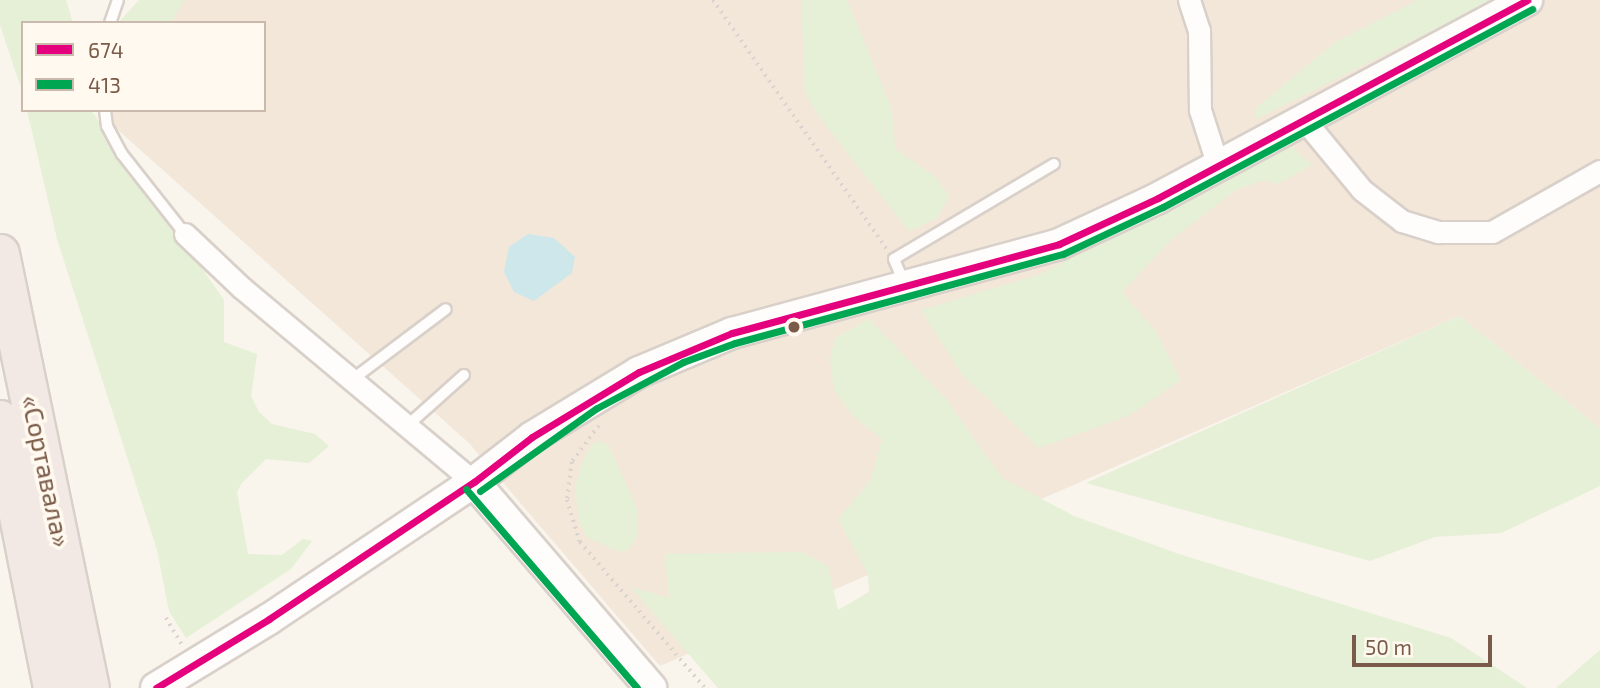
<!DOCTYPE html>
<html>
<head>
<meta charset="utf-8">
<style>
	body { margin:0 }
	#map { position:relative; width:1600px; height:688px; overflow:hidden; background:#f9f4ec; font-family:"Exo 2",sans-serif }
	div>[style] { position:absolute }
	.residential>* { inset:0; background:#f2e7d9 }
	.green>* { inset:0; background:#e5f0d6 }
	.water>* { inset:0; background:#cde7ea }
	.path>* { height:3.5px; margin-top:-1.75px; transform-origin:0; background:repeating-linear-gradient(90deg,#dbd3ce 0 2px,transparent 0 7px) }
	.roads { filter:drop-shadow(2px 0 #d8d0c9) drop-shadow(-2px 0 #d8d0c9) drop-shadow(0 2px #d8d0c9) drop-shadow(0 -2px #d8d0c9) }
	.lane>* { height:10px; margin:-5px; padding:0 5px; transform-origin:5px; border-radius:5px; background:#fefdfc }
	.street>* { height:21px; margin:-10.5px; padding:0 10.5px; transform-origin:10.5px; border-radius:10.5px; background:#fefdfc }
	.secondary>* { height:30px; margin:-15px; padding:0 15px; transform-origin:15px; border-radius:15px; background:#fefdfc }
	.highway>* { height:38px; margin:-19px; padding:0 19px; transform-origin:19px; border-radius:19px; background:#f2e9e4 }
	.bus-1>* { height:7px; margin:-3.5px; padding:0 3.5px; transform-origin:3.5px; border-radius:3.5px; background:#e5007d }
	.bus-2>* { height:7px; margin:-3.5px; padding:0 3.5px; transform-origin:3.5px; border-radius:3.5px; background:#00a651 }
	.dots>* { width:19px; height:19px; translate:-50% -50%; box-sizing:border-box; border:4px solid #fff9ef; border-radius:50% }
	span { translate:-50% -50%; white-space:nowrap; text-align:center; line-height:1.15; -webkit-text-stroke:7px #fff9ef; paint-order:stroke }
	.street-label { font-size:26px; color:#7a5b49 }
	.legend { position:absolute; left:21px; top:21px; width:245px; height:91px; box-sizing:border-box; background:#fff9ef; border:2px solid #cabaad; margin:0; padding:9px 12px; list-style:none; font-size:21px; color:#7a5b49 }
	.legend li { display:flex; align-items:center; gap:14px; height:35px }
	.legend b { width:35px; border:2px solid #cabaad }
	.scale { position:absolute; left:1352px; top:635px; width:140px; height:32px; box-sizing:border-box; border:4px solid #7a5b49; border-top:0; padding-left:9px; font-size:21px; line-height:24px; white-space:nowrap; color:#7a5b49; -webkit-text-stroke:5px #fff9ef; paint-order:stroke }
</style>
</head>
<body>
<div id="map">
	<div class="residential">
		<div style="clip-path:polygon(176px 0,1600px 0,1600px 428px,1459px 316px,660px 666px,469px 443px,108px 121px,115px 110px,264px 110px,264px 23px,163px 23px)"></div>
	</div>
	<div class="green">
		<div style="clip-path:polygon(0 0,66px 0,73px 23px,23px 23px,23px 94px,0 25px)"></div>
		<div style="clip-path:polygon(139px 0,184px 0,171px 23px,118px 23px)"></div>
		<div style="clip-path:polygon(801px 0,847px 0,892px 109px,895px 149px,936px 177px,949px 197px,937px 218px,909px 231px,817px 114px,805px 91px)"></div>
		<div style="clip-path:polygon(1418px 0,1492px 0,1255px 120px,1256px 108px,1334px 43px)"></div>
		<div style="clip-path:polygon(27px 110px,91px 110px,224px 300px,224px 342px,257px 354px,251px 396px,259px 412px,272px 424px,315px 434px,329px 446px,309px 463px,266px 459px,241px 484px,237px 492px,248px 554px,282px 555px,303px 539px,312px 541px,291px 569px,186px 638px,169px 611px,157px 550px,57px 239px)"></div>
		<div style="clip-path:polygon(1291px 146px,1312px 165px,1277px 184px,1264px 180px,1236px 190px,1171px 240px,1122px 292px,1156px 332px,1181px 380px,1130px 415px,1039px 448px,961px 373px,921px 310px,1038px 275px)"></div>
		<div style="clip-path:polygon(1459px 316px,1600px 428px,1600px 486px,1501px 533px,1435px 537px,1370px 561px,1086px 483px)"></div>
		<div style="clip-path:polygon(869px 319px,946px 399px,1002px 478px,1074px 516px,1179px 554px,1451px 638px,1527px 688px,718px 688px,631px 587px,669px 598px,665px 554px,802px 552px,828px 566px,838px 610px,869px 592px,868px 575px,838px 519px,871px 480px,882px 439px,854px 417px,834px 390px,830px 360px,835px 338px)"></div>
		<div style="clip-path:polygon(600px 441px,608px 445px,638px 510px,638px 536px,628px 550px,620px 552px,587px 537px,579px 521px,575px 487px,583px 461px,591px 445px)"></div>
		<div style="clip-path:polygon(1600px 650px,1600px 688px,1556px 688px)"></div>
	</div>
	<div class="water">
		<div style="clip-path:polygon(528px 234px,554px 238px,575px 257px,572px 273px,534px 301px,514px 292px,504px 272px,509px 247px)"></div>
	</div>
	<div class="path">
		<div style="left:713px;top:0;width:304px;rotate:55.1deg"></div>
		<div style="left:599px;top:426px;width:45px;rotate:126.9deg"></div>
		<div style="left:572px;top:462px;width:38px;rotate:97deg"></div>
		<div style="left:567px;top:500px;width:44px;rotate:72.8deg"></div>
		<div style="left:580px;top:542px;width:192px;rotate:49.4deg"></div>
		<div style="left:166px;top:618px;width:33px;rotate:59deg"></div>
	</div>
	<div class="roads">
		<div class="lane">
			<div style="left:110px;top:23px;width:24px;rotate:-71deg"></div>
			<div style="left:105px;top:110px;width:16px;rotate:83deg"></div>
			<div style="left:107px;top:126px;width:32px;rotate:62deg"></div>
			<div style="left:122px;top:154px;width:102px;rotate:51.8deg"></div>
			<div style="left:905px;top:285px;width:28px;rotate:-113deg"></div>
			<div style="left:894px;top:259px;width:186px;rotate:-30.7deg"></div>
			<div style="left:353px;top:379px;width:116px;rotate:-37deg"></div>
			<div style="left:408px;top:425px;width:75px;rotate:-41.8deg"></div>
		</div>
		<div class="street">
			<div style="left:1189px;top:0;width:32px;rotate:72deg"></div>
			<div style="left:1199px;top:30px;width:80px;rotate:89.3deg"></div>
			<div style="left:1200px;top:110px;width:59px;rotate:72.2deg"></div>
			<div style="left:1305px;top:121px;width:89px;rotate:50.4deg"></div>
			<div style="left:1362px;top:190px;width:51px;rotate:37.8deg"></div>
			<div style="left:1402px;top:221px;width:38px;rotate:17deg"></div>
			<div style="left:1438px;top:232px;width:54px"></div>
			<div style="left:1492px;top:232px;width:124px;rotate:-29.5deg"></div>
			<div style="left:185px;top:234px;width:79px;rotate:43.5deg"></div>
			<div style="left:242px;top:288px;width:302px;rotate:39.9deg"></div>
		</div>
		<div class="secondary">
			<div style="left:474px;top:482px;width:272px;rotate:49.3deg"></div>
			<div style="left:156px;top:688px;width:132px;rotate:-31.4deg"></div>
			<div style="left:269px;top:619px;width:247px;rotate:-33.8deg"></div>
			<div style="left:474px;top:482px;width:73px;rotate:-37.8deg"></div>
			<div style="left:532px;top:437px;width:125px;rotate:-31.3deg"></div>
			<div style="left:639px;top:372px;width:101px;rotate:-22.8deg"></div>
			<div style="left:732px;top:333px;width:339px;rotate:-15.2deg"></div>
			<div style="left:1059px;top:244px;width:109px;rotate:-24.9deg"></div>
			<div style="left:1158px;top:198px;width:419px;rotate:-28.2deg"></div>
		</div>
		<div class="highway">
			<div style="left:0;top:254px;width:443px;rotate:78.3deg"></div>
			<div style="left:0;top:420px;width:273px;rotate:78.8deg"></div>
		</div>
	</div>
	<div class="bus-1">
		<div style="left:156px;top:688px;width:132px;rotate:-31.4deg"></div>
		<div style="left:269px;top:619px;width:247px;rotate:-33.8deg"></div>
		<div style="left:474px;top:482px;width:73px;rotate:-37.8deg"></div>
		<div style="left:532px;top:437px;width:125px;rotate:-31.3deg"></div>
		<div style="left:639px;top:372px;width:101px;rotate:-22.8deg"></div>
		<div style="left:732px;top:333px;width:339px;rotate:-15.2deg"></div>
		<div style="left:1059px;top:244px;width:109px;rotate:-24.9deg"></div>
		<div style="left:1158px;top:198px;width:419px;rotate:-28.2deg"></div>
	</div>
	<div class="bus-2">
		<div style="left:466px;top:489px;width:262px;rotate:49.3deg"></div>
		<div style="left:480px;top:491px;width:143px;rotate:-35.4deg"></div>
		<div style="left:597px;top:408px;width:98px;rotate:-28.1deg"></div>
		<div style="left:683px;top:362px;width:55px;rotate:-20.1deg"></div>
		<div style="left:735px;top:343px;width:340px;rotate:-15.2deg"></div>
		<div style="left:1063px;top:254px;width:110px;rotate:-25.2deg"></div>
		<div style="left:1163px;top:207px;width:419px;rotate:-28.2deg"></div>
	</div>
	<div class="dots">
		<div style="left:794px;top:327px;background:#7a5b49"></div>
	</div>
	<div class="street-label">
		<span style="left:47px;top:471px;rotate:78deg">«Сортавала»</span>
	</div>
	<ul class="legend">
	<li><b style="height:9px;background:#e5007d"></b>674</li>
	<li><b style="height:9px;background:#00a651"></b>413</li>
	</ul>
	<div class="scale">50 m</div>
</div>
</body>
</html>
